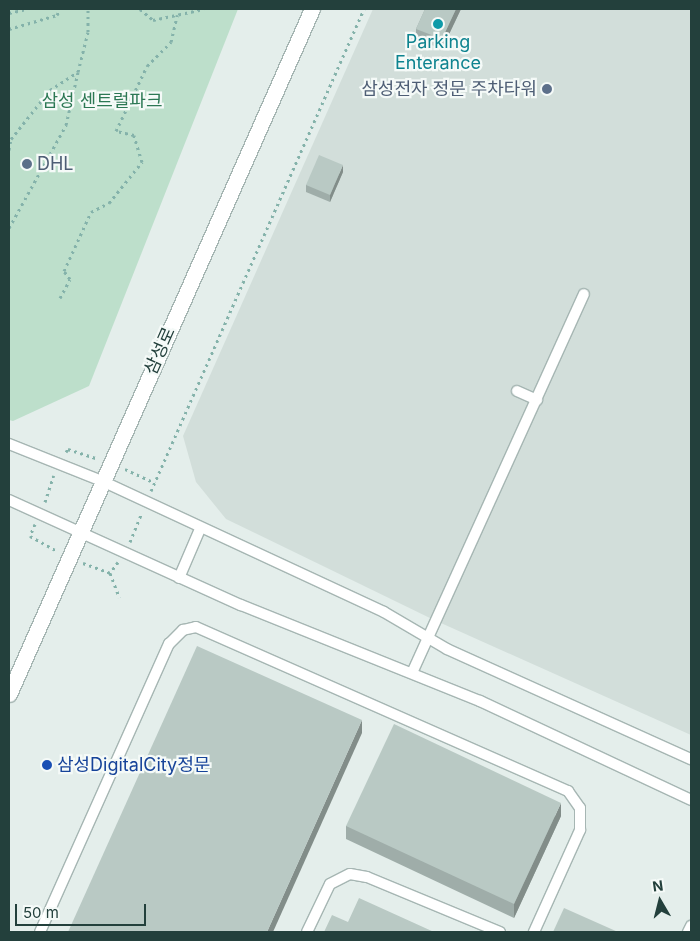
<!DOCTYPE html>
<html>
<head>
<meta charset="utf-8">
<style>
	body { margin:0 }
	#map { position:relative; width:700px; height:941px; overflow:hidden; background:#e4eeeb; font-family:Inter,"Noto Sans KR",sans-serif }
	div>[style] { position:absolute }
	.built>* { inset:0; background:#d2deda }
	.green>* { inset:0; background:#bddfcb }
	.path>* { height:3px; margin-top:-1.5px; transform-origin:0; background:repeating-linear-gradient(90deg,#84b2aa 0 2.5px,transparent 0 6.5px) }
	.roads { filter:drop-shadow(1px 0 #a6b6b3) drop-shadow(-1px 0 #a6b6b3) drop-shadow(0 1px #a6b6b3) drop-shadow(0 -1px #a6b6b3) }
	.lane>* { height:10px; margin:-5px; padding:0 5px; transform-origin:5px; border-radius:5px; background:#fff }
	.secondary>* { height:15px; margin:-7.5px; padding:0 7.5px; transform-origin:7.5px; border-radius:7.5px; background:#fff }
	.wall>* { inset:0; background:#9fada9 }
	.shaded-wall>* { inset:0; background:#828d89 }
	.building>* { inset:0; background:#b9c9c4 }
	.dots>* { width:14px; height:14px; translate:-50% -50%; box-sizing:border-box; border:2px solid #f5faf8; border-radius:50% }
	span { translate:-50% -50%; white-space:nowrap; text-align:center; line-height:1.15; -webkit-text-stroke:4.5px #f5faf8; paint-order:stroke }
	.culture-label { font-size:18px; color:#0d838f }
	.service-label { font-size:18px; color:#4e5e75 }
	.right { translate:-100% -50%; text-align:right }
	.left { translate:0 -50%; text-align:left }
	.park-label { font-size:18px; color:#2c7854 }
	.street-label { font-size:18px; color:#23403c }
	.transit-label { font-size:18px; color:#164399 }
	.frame { position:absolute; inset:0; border:10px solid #23403c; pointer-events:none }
	.north { position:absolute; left:635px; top:876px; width:50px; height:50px; -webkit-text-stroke:4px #f5faf8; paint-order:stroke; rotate:352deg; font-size:14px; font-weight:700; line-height:20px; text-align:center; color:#23403c }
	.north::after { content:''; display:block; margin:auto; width:18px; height:22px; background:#23403c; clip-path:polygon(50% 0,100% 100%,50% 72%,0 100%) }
	.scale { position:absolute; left:15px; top:904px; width:131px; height:22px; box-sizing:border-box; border:2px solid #23403c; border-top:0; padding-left:6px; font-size:15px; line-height:18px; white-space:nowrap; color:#23403c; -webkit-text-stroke:4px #f5faf8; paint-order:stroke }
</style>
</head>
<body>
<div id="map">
	<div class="built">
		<div style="clip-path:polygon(373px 9px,691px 9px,691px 735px,432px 619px,226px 519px,196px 482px,183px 436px)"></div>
	</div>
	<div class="green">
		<div style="clip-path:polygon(9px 9px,238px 9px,89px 386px,13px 421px,9px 420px)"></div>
	</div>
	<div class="path">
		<div style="left:140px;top:9px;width:17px;rotate:40deg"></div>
		<div style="left:153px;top:20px;width:52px;rotate:-12.2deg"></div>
		<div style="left:9px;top:13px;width:17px;rotate:-13deg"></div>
		<div style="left:9px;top:29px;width:50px;rotate:-16.3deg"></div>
		<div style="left:57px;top:15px;width:7px;rotate:-63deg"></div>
		<div style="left:9px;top:150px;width:11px;rotate:-80deg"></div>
		<div style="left:11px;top:139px;width:63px;rotate:-51.5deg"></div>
		<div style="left:50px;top:90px;width:33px;rotate:-33deg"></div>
		<div style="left:78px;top:72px;width:41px;rotate:-76deg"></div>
		<div style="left:88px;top:32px;width:23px;rotate:-90deg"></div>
		<div style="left:9px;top:228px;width:118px;rotate:-61deg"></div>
		<div style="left:66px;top:125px;width:54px;rotate:-77.2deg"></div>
		<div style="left:60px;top:298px;width:21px;rotate:-62deg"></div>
		<div style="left:70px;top:279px;width:10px;rotate:-127deg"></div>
		<div style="left:64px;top:271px;width:65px;rotate:-65.4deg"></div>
		<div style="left:91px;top:212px;width:20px;rotate:-27deg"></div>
		<div style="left:109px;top:203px;width:53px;rotate:-51.2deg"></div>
		<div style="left:142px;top:162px;width:28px;rotate:-107deg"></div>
		<div style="left:134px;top:135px;width:18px;rotate:-167deg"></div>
		<div style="left:116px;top:131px;width:72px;rotate:-64.5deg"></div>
		<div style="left:147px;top:66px;width:34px;rotate:-45deg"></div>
		<div style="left:171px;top:42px;width:28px;rotate:-77deg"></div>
		<div style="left:66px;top:452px;width:4px;rotate:-56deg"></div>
		<div style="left:68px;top:449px;width:29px;rotate:18deg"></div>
		<div style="left:125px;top:469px;width:33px;rotate:25deg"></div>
		<div style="left:151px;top:491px;width:527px;rotate:-66.16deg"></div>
		<div style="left:45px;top:502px;width:28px;rotate:-72deg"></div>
		<div style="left:35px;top:524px;width:13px;rotate:113deg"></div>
		<div style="left:30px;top:536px;width:31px;rotate:29deg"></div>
		<div style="left:130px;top:542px;width:31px;rotate:-68deg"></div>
		<div style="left:118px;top:562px;width:14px;rotate:126deg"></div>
		<div style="left:110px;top:573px;width:26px;rotate:69deg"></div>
		<div style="left:83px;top:563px;width:29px;rotate:20deg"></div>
	</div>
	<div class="roads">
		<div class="lane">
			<div style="left:517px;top:391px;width:22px;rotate:24deg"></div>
			<div style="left:9px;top:444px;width:100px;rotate:21.7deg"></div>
			<div style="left:102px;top:481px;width:311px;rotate:24.9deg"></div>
			<div style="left:384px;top:612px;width:73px;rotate:30.4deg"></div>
			<div style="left:447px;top:649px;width:268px;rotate:24.3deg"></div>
			<div style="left:9px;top:500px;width:255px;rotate:24.4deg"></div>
			<div style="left:241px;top:605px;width:258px;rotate:21.9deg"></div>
			<div style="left:480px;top:701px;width:233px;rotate:25.1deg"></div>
			<div style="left:179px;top:578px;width:53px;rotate:-66.8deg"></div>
			<div style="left:412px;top:673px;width:416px;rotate:-65.6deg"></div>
			<div style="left:40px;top:932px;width:316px;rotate:-65.9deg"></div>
			<div style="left:169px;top:644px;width:20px;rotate:-45deg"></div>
			<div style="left:183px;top:630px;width:13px;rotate:-13deg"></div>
			<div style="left:196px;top:627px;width:407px;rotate:23.8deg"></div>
			<div style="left:568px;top:791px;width:21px;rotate:55deg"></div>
			<div style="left:580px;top:808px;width:22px;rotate:90deg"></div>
			<div style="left:580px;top:830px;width:112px;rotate:114.3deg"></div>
			<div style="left:307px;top:932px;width:53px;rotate:-64.4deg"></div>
			<div style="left:330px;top:884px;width:22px;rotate:-27deg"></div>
			<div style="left:350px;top:874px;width:17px;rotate:10deg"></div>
			<div style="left:367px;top:877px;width:144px;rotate:22.5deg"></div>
			<div style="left:688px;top:932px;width:7px;rotate:-63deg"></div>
		</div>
		<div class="secondary">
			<div style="left:9px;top:694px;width:749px;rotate:-66.14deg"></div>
		</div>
	</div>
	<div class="wall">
		<div style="clip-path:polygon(425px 9px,461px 9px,442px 49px,416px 39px,416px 29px)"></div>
		<div style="clip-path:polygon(343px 172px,330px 202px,306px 192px,306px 185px)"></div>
		<div style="clip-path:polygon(561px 816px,514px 918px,346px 839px,346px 826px)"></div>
	</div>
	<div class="shaded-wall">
		<div style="clip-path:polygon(456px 9px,461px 9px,442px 49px,442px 39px)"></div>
		<div style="clip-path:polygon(343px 165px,343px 172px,330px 202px,330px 195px)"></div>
		<div style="clip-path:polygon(362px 720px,362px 733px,273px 932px,267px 932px)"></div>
		<div style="clip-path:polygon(561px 803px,561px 816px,514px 918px,514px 904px)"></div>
	</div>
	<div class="building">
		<div style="clip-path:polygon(425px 9px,456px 9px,442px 39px,416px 29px)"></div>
		<div style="clip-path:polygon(319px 155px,343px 165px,330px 195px,306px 185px)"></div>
		<div style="clip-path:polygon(197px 646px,362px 720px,267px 932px,68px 932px)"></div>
		<div style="clip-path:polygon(394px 724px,561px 803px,514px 904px,346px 826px)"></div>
		<div style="clip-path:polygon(359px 898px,434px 932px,324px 932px,332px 915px,348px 922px)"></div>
		<div style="clip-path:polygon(564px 908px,618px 932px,553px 932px)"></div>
	</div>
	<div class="dots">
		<div style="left:438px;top:24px;background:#0f9aa8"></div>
		<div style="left:547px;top:89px;background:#5c6f8a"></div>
		<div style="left:27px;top:164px;background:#5c6f8a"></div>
		<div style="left:47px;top:765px;background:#1a4fb4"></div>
	</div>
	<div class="culture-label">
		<span style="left:438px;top:53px">Parking<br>Enterance</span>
	</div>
	<div class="service-label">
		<span class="right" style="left:537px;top:89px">삼성전자 정문 주차타워</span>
		<span class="left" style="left:37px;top:164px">DHL</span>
	</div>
	<div class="park-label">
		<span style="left:102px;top:101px">삼성 센트럴파크</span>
	</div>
	<div class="street-label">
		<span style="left:160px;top:351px;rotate:-66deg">삼성로</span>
	</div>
	<div class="transit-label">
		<span class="left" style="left:57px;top:765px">삼성DigitalCity정문</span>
	</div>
	<div class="frame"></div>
	<div class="north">N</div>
	<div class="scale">50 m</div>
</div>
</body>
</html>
